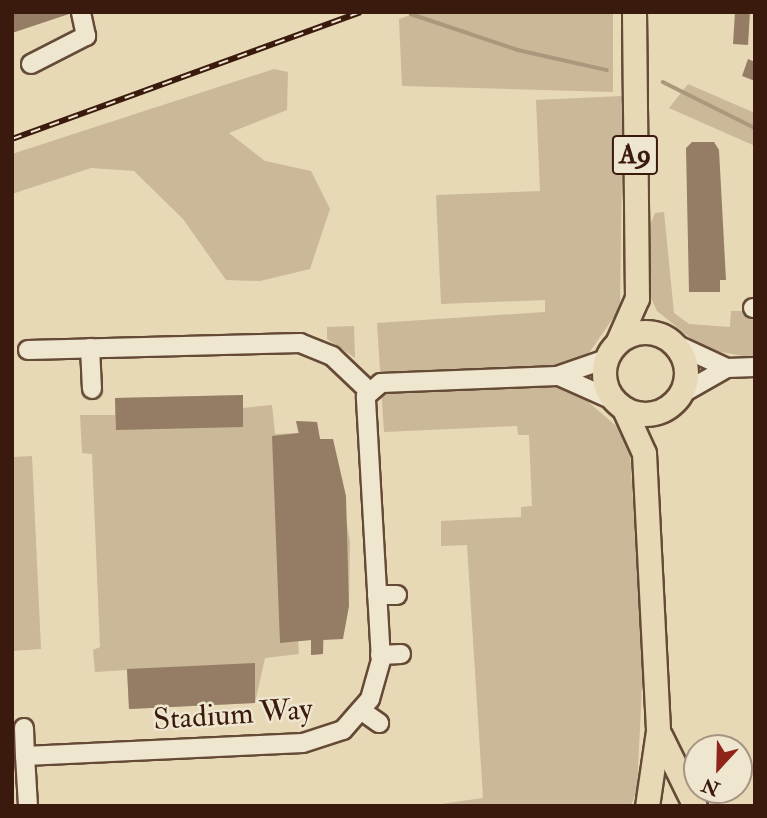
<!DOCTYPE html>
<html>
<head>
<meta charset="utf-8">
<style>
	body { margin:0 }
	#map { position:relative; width:767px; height:818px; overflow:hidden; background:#e7d8b6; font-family:"IM FELL Double Pica",serif }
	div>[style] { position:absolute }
	.green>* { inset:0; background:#cab899 }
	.stream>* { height:3.5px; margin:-1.75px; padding:0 1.75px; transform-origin:1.75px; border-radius:1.75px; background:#ac977c }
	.building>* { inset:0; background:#947d64 }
	.roads { filter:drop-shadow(2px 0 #654a36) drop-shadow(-2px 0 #654a36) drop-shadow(0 2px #654a36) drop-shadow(0 -2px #654a36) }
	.minor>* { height:18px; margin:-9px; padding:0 9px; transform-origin:9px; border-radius:9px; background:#efe6d0 }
	.major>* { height:23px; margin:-11.5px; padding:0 11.5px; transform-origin:11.5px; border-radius:11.5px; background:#e7d8b6 }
	.major>.ring { margin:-11.5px; padding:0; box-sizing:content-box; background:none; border:23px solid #e7d8b6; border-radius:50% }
	.rail>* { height:6px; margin-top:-3px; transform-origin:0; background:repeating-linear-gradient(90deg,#efe6d0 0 10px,#3a1a0c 0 20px); box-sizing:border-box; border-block:2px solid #3a1a0c }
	span { translate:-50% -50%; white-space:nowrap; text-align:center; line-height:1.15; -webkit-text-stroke:5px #efe6d0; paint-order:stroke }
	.shield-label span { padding:2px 5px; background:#efe6d0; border:2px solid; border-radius:5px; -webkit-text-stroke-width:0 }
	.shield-label { font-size:28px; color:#3a1a0c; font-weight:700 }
	.street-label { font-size:30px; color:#3a1a0c }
	.frame { position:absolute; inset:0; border:14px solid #3a1a0c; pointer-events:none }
	.north { position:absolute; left:683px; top:734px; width:70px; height:70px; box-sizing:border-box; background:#efe6d0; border:2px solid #a79482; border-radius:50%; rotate:202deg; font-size:19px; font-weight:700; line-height:28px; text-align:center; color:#3a1a0c }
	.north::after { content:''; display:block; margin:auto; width:24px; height:32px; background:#8f2418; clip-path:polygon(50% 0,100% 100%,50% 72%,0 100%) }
</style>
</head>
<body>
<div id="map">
	<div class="green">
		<div style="clip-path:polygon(419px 12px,613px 12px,613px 92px,402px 86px,399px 19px)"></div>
		<div style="clip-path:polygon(274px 69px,288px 72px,287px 110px,229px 133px,265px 161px,311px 171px,330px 209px,310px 269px,260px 281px,226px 280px,183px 219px,134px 171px,91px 168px,12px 194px,12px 154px)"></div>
		<div style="clip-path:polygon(688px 84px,755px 113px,755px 146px,669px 108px)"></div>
		<div style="clip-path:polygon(623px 96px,620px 308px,589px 353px,558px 376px,629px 437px,643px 666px,637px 789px,631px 806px,427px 806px,483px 798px,467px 545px,441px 546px,441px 521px,521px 517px,521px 507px,532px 506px,529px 435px,518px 435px,517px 426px,384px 432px,377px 323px,545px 312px,545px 300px,441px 304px,436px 195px,540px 191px,536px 100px)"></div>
		<div style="clip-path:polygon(664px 212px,674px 313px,689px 324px,730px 327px,731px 311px,755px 311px,755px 358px,704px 349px,657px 311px,651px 298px,651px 223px,655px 213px)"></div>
		<div style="clip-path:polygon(354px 326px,355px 358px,327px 339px,327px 327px)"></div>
		<div style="clip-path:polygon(243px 395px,243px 408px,272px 405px,275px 434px,298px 433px,296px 421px,317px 422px,320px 439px,333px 439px,350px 542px,349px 606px,324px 640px,323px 654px,311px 655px,311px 640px,298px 641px,299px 654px,265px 658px,255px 703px,129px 709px,127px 670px,95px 672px,93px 650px,100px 647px,92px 454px,82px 453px,80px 415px,115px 415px,115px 398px)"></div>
		<div style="clip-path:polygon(32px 456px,41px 649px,12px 651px,12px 457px)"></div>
	</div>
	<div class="stream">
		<div style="left:411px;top:14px;width:113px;rotate:18.6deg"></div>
		<div style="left:518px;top:50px;width:91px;rotate:12.7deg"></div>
		<div style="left:663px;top:82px;width:103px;rotate:26.6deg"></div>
	</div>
	<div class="building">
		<div style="clip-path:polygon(12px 12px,72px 12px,72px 13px,12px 33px)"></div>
		<div style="clip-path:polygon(735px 12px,750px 12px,748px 45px,733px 44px)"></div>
		<div style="clip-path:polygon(748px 59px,755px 62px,755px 81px,742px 76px)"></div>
		<div style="clip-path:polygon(692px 142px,714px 142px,719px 150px,726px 280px,720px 280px,720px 292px,689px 292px,686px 148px)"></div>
		<div style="clip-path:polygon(243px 395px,243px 427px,116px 430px,115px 398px)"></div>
		<div style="clip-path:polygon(296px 421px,317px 422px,320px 439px,333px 439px,346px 496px,349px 606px,343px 639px,323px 640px,323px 654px,311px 655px,311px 640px,280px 643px,272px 436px,299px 433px)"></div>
		<div style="clip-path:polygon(255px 663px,255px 703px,129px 709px,127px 669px)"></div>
	</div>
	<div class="roads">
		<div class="minor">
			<div style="left:31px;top:64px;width:62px;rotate:-27deg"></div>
			<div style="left:86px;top:36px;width:25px;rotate:-102deg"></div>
			<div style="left:753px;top:308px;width:2px"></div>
			<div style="left:675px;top:344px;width:57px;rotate:24.8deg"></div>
			<div style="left:727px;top:368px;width:53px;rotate:150.5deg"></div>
			<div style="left:90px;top:348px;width:41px;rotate:87.2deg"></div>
			<div style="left:28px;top:350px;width:272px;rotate:-1.5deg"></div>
			<div style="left:300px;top:343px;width:35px;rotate:22deg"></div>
			<div style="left:332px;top:356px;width:52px;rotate:43.5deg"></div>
			<div style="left:727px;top:368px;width:28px;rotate:-2deg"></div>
			<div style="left:559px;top:376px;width:59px;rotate:24deg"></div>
			<div style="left:377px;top:595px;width:20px"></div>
			<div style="left:380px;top:655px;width:21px;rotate:-3deg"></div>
			<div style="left:362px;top:711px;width:21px;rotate:35deg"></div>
			<div style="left:24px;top:728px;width:28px;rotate:88deg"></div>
			<div style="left:28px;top:806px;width:50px;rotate:-93.4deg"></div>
			<div style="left:25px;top:756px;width:278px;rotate:-2.7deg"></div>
			<div style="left:303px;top:743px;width:42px;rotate:-18deg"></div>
			<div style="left:343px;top:730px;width:41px;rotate:-48.9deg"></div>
			<div style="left:370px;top:699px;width:41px;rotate:-74.2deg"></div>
			<div style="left:381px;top:660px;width:264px;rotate:-93.3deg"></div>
			<div style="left:366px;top:396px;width:20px;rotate:-41deg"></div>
			<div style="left:381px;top:383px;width:176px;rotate:-2.3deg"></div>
			<div style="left:557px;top:376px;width:52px;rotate:-19.1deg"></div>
		</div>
		<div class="major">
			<div class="ring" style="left:604px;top:332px;width:59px;height:59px"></div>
			<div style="left:618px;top:341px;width:47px;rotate:-66.2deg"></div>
			<div style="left:637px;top:298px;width:286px;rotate:-90.6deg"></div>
			<div style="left:624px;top:409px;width:48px;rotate:65.6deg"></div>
			<div style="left:644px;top:453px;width:278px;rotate:87.1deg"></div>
			<div style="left:658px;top:731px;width:76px;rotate:98.3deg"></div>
			<div style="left:661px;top:737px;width:77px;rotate:63.8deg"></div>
		</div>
	</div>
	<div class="rail">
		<div style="left:12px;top:139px;width:371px;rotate:-20deg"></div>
	</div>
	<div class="shield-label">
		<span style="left:635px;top:155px">A9</span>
	</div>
	<div class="street-label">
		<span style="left:233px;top:715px;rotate:-4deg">Stadium Way</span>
	</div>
	<div class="frame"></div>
	<div class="north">N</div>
</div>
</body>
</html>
